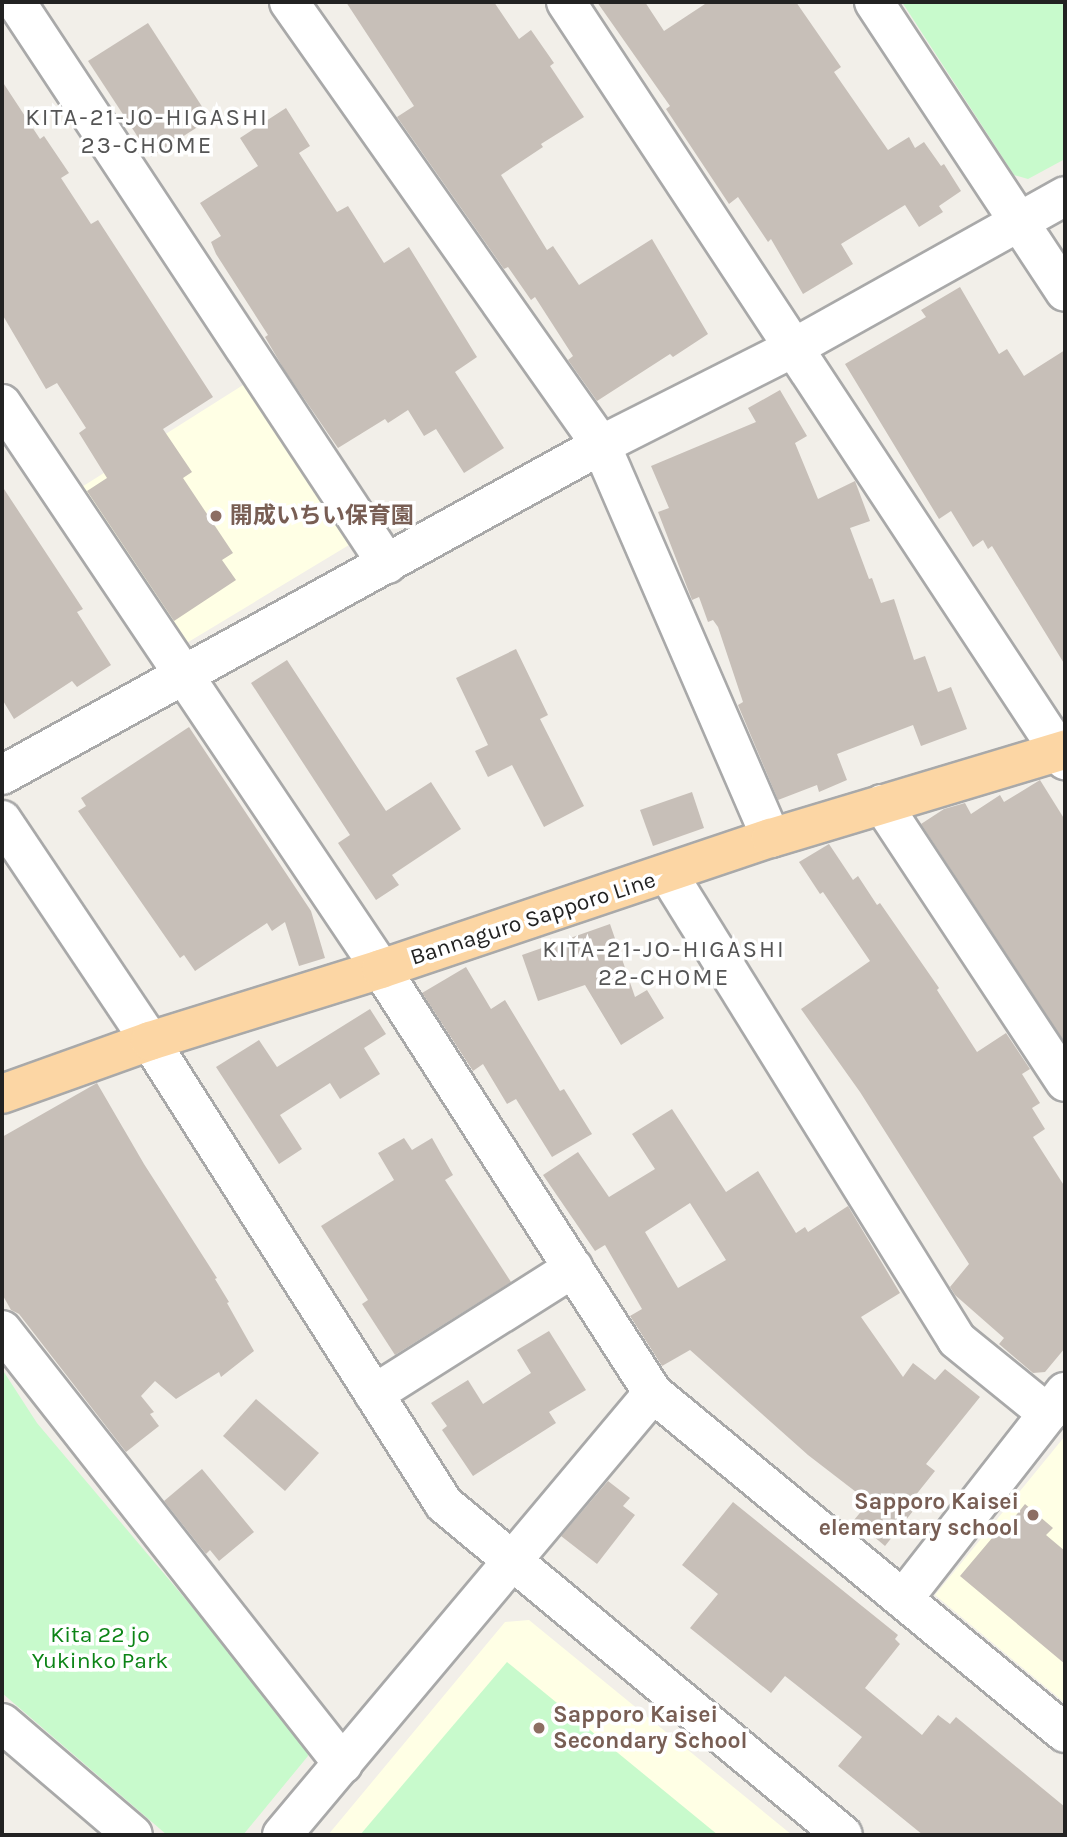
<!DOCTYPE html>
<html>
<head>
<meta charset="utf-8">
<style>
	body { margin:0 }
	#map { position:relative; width:1067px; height:1837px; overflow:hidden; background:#f2efe9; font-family:Karla,"Noto Sans JP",sans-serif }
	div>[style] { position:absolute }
	.education>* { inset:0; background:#ffffe5 }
	.park>* { inset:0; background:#c8facc }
	.building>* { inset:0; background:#c7bfb8 }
	.roads { filter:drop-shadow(2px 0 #a9a9a9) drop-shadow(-2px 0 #a9a9a9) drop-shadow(0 2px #a9a9a9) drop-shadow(0 -2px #a9a9a9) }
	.minor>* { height:38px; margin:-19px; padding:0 19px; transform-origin:19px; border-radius:19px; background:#fff }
	.major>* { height:38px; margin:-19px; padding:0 19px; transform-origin:19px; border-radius:19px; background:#fcd6a4 }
	.dots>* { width:19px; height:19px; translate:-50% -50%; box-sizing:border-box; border:4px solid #fff; border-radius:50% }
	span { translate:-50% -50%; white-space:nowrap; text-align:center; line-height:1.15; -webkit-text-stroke:7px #fff; paint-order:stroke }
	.education-label { font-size:23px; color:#785e54; font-weight:700 }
	.left { translate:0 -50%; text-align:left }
	.right { translate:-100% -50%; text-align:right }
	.street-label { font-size:23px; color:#222 }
	.park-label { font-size:23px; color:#0c8416 }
	.neighbourhood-label { font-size:24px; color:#555; letter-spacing:2px }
	.frame { position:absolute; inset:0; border:4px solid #222; pointer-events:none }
</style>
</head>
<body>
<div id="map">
	<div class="education">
		<div style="clip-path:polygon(251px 380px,354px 542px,180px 647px,77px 490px)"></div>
		<div style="clip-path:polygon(1065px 1436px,1065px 1703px,935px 1595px)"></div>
		<div style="clip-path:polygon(529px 1620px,792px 1835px,328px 1835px,505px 1622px)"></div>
	</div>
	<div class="park">
		<div style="clip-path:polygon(902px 2px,1065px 2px,1065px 159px,1028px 179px,1014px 175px)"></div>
		<div style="clip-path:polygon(2px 1369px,37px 1423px,306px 1742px,308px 1756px,243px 1835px,167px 1835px,2px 1693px)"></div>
		<div style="clip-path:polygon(507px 1662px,718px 1835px,360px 1835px)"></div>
	</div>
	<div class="building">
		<div style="clip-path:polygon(346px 2px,494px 2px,519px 39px,531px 30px,554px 63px,550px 66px,584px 117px,541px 144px,543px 147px,501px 175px,547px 250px,553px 246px,579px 285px,652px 239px,708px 334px,673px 357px,670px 354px,597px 401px,568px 360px,573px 356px,535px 297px,531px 300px,508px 267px,504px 269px,397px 117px,414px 106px)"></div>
		<div style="clip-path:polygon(597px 2px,645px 2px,664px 31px,708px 2px,796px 2px,841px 67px,834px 72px,888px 150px,909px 137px,915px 148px,924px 142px,941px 166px,944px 164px,961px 191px,939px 206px,943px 212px,919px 227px,905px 205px,841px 244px,853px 264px,803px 294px,771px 239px,768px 242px,738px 197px,729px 204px,666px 109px,670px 106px)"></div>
		<div style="clip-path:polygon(148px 23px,210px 119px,151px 157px,88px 61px)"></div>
		<div style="clip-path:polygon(2px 81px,40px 139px,44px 136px,69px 173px,61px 178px,91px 224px,98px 220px,213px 397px,163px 429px,192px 472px,183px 478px,233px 553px,222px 560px,236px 580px,174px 621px,87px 491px,107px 478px,79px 433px,86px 428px,57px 383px,46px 389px,2px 314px)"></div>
		<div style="clip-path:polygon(286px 108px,310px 146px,299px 153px,337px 212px,348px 206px,384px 263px,409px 247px,477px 357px,455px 372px,504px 448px,464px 473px,436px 429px,424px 436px,408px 410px,388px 423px,385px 419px,338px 448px,285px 371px,265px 337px,268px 335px,216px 254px,211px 242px,221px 236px,200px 203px,258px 166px,240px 138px)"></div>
		<div style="clip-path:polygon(960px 287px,999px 354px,1007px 349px,1024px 376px,1065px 350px,1065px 665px,992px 546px,988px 549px,983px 540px,973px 547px,951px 511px,939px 519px,845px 364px,926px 317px,921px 310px)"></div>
		<div style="clip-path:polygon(780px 390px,807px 436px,795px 443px,818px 499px,855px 481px,870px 521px,850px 528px,869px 579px,872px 578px,881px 603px,894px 599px,914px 660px,925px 656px,938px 692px,951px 687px,967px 729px,921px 746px,913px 725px,837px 754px,847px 780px,819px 792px,817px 785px,778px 800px,738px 705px,743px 702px,718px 627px,713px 620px,708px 622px,699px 597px,692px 600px,658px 512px,669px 508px,651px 466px,756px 422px,748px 408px)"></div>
		<div style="clip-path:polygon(2px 486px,83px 609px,77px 612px,111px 665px,77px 687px,72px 681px,14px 719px,2px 699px)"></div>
		<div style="clip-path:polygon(516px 649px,548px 715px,540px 719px,584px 806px,544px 827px,512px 765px,488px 777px,475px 751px,488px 745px,456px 678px)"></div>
		<div style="clip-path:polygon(287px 660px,386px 811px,431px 782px,461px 829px,392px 875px,399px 885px,376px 900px,338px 843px,350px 835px,251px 683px)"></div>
		<div style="clip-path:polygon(189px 727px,311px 911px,325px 958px,299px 966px,285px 922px,272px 931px,267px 923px,195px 971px,184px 955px,180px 958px,78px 811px,86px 806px,81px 798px)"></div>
		<div style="clip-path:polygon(1040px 780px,1065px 820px,1065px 1043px,921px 824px,944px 809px,965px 803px,971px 814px,1000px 795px,1004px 802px)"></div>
		<div style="clip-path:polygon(692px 792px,704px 828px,653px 846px,640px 810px)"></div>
		<div style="clip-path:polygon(829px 844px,853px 880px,858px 876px,877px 905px,880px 903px,939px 988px,937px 990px,977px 1052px,1006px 1033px,1030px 1069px,1022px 1074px,1040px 1103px,1032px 1108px,1045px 1129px,1033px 1137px,1065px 1187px,1065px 1348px,1045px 1372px,1033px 1373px,999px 1344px,1004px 1338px,955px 1295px,950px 1287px,969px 1264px,860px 1092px,801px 1009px,870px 961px,823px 892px,820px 894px,799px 862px)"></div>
		<div style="clip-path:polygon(610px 924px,635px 997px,647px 990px,664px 1018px,621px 1045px,585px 985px,538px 1001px,522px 955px)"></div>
		<div style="clip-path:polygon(466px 967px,491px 1009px,505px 1000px,560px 1091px,564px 1089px,592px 1134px,552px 1157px,516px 1099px,507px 1104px,483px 1064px,473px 1071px,422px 993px)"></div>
		<div style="clip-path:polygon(370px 1009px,386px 1034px,364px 1048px,380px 1074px,340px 1099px,330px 1083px,280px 1115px,302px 1149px,279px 1164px,216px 1067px,259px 1040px,277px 1067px)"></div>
		<div style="clip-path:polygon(97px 1083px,144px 1164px,217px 1278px,215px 1279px,229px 1302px,227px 1303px,254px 1351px,221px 1377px,219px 1372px,176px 1399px,155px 1381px,141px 1396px,154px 1412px,150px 1414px,159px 1426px,126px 1452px,19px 1314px,11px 1310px,2px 1294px,2px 1137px)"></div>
		<div style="clip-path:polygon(evenodd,672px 1109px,726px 1192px,758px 1171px,796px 1233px,805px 1227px,808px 1232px,848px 1206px,900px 1293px,861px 1317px,903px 1377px,913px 1363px,935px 1380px,945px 1369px,980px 1397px,926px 1464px,935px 1471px,911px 1501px,917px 1506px,885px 1546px,854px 1520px,869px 1502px,808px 1455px,690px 1350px,662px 1366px,630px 1316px,642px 1309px,605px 1245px,595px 1251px,543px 1175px,578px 1152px,609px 1197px,655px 1169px,632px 1134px,672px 1109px,690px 1203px,726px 1260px,678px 1288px,645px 1232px,690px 1203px)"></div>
		<div style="clip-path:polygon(404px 1138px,412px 1150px,432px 1138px,453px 1175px,445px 1180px,511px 1282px,395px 1355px,362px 1304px,368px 1300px,321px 1226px,394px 1180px,378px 1153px)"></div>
		<div style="clip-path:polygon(549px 1331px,586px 1390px,549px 1412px,556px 1423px,473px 1476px,442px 1430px,447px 1426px,431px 1403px,468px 1380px,483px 1404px,531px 1373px,517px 1350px)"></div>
		<div style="clip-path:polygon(256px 1399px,319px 1453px,285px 1491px,223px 1436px)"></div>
		<div style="clip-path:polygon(202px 1469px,254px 1532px,219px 1561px,210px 1550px,206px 1554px,164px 1501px)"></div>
		<div style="clip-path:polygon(608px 1481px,630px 1498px,623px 1506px,635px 1515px,597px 1564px,561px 1536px)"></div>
		<div style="clip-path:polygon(733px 1502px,898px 1635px,895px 1639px,900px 1644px,865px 1688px,922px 1735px,938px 1715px,950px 1724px,956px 1717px,1065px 1807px,1065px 1835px,923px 1835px,838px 1766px,862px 1737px,785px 1676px,771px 1693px,690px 1628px,718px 1594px,682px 1565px)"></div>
		<div style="clip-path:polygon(1025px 1504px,1053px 1528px,1046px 1535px,1065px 1551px,1065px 1664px,960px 1576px,1003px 1525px,1006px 1528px)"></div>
	</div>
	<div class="roads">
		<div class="minor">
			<div style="left:289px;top:2px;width:542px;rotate:54.84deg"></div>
			<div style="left:601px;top:445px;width:428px;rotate:66.6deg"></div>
			<div style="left:566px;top:2px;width:908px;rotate:56.64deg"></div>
			<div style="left:874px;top:2px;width:347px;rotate:56.6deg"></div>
			<div style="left:18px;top:5px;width:670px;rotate:56.57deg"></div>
			<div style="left:2px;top:404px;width:680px;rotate:56.15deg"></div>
			<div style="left:381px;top:969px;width:504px;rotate:57.32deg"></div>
			<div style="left:653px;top:1393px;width:534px;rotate:39.53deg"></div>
			<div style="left:2px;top:775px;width:684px;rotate:-28.85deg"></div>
			<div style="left:601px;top:445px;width:217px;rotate:-26.8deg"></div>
			<div style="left:795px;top:347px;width:309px;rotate:-29.2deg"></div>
			<div style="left:882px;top:804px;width:333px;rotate:56.6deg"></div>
			<div style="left:2px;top:820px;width:266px;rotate:56.2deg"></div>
			<div style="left:150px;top:1041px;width:548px;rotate:57.58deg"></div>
			<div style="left:444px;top:1504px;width:518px;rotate:39.68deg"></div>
			<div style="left:668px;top:874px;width:548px;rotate:58.19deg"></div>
			<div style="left:957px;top:1340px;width:117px;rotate:39.1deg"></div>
			<div style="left:2px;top:1330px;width:552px;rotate:51.84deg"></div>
			<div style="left:374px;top:1394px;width:236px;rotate:-32.3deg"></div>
			<div style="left:903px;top:1599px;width:263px;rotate:-52deg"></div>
			<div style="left:2px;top:1723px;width:172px;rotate:40.5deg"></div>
			<div style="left:282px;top:1835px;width:577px;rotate:-49.99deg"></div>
		</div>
		<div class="major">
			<div style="left:2px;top:1094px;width:157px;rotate:-19.7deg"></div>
			<div style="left:150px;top:1041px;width:242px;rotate:-17.3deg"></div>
			<div style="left:381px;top:969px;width:411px;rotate:-18.6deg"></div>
			<div style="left:771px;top:838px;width:307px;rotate:-16.7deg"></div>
		</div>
	</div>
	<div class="dots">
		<div style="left:216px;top:516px;background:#8d6e63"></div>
		<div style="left:1033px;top:1515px;background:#8d6e63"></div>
		<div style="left:539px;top:1728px;background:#8d6e63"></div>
	</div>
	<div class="education-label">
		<span class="left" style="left:230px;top:516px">開成いちい保育園</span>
		<span class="right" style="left:1019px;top:1515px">Sapporo Kaisei<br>elementary school</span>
		<span class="left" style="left:553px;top:1728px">Sapporo Kaisei<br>Secondary School</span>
	</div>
	<div class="street-label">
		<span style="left:533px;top:919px;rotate:-18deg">Bannaguro Sapporo Line</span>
	</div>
	<div class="park-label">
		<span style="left:100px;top:1648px">Kita 22 jo<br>Yukinko Park</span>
	</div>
	<div class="neighbourhood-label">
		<span style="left:147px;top:132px">KITA-21-JO-HIGASHI<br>23-CHOME</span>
		<span style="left:664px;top:964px">KITA-21-JO-HIGASHI<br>22-CHOME</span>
	</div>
	<div class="frame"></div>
</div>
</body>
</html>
